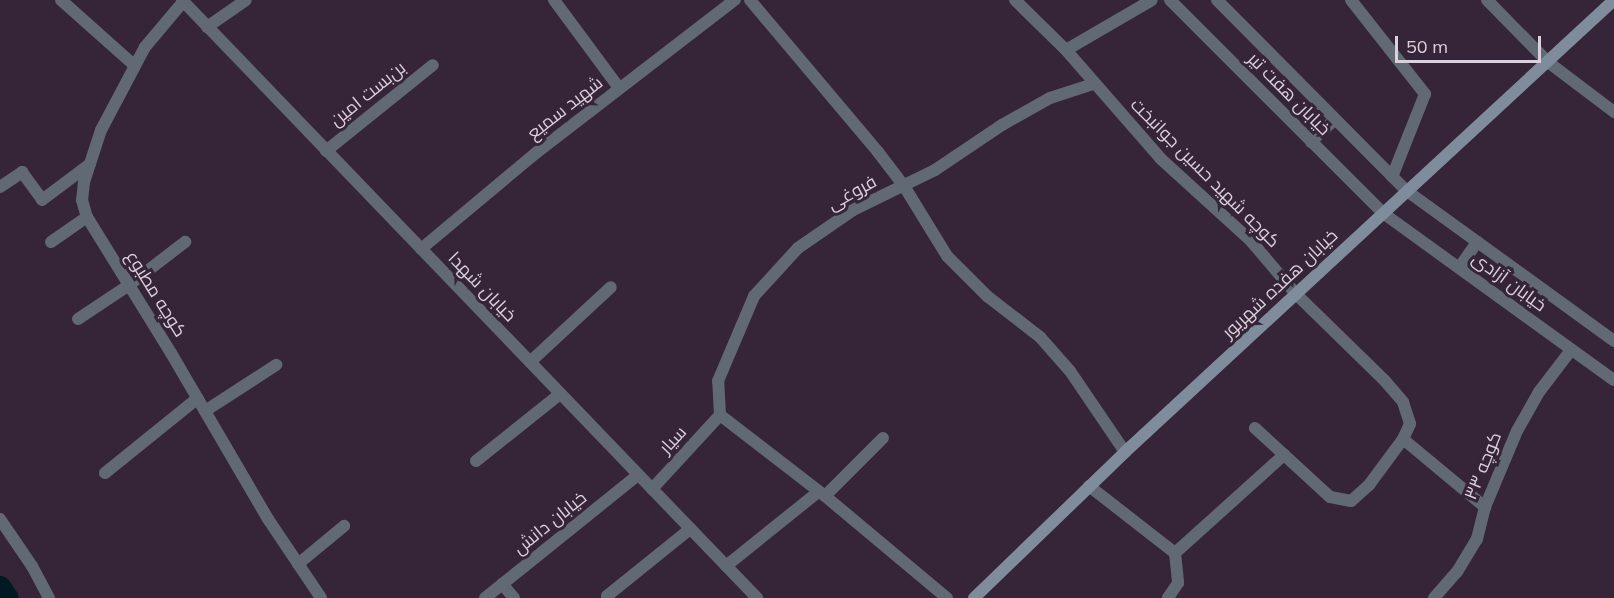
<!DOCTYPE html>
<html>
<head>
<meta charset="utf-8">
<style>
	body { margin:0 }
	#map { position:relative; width:1614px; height:598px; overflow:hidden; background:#362438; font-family:Mulish,Cairo,sans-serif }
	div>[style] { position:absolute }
	.canal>* { height:21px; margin:-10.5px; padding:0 10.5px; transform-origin:10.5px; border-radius:10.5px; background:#001923 }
	.minor>* { height:12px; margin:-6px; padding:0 6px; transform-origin:6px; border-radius:6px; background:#616a74 }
	.tertiary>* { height:12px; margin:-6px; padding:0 6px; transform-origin:6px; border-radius:6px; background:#616a74 }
	.secondary>* { height:12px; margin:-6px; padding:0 6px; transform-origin:6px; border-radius:6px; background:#7e8c9c }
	span { translate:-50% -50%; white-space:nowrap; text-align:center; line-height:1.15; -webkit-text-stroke:6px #362438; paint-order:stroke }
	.street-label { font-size:18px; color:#dcd0dd }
	.scale { position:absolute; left:1395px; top:36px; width:146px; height:27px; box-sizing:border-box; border:3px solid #dcd0dd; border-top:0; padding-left:8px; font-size:18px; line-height:21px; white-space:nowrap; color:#dcd0dd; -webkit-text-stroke:4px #362438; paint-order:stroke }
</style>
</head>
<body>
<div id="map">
	<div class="canal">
		<div style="left:0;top:586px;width:14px;rotate:56deg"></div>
	</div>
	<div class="minor">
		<div style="left:61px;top:0;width:99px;rotate:41.7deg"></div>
		<div style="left:554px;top:0;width:109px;rotate:53.5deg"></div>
		<div style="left:750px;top:0;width:199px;rotate:49.9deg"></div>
		<div style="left:878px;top:152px;width:43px;rotate:52.6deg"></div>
		<div style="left:904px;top:186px;width:82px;rotate:58.4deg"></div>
		<div style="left:947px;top:256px;width:57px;rotate:45deg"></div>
		<div style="left:987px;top:296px;width:67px;rotate:37.7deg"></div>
		<div style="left:1040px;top:337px;width:45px;rotate:48.6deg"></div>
		<div style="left:1070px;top:371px;width:98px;rotate:55.8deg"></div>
		<div style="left:1015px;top:0;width:71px;rotate:44.4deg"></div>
		<div style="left:1066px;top:50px;width:145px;rotate:48.9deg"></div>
		<div style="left:1161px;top:159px;width:122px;rotate:42.3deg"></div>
		<div style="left:1251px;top:241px;width:70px;rotate:49.7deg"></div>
		<div style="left:1296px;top:294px;width:124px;rotate:44.3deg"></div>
		<div style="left:1385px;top:381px;width:28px;rotate:49deg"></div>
		<div style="left:1403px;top:402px;width:23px;rotate:72deg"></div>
		<div style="left:1410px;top:424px;width:17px;rotate:115deg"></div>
		<div style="left:1403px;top:439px;width:57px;rotate:126.5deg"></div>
		<div style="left:1369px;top:485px;width:24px;rotate:138deg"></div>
		<div style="left:1351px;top:501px;width:21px;rotate:-169deg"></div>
		<div style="left:1330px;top:497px;width:102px;rotate:-137.4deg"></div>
		<div style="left:1351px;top:0;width:120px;rotate:51.8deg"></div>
		<div style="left:1425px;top:94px;width:89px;rotate:111.7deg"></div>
		<div style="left:1487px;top:0;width:87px;rotate:45.5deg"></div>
		<div style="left:1548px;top:62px;width:83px;rotate:37.1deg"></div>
		<div style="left:183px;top:2px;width:59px;rotate:130.2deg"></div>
		<div style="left:145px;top:47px;width:94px;rotate:117.9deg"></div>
		<div style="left:101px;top:130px;width:55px;rotate:108.1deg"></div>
		<div style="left:84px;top:182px;width:18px;rotate:96deg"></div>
		<div style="left:82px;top:200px;width:18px;rotate:74deg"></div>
		<div style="left:87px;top:217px;width:160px;rotate:58.3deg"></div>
		<div style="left:171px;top:353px;width:192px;rotate:59.7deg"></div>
		<div style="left:268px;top:519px;width:95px;rotate:56.1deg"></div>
		<div style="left:207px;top:27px;width:47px;rotate:-34.7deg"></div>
		<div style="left:1066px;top:50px;width:99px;rotate:-30.2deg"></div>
		<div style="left:326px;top:151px;width:137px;rotate:-38.8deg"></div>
		<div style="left:0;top:187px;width:27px;rotate:-34deg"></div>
		<div style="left:22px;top:172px;width:34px;rotate:54deg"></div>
		<div style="left:42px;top:200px;width:60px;rotate:-36.9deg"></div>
		<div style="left:51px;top:242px;width:44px;rotate:-34.8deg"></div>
		<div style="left:421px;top:249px;width:150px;rotate:-39.9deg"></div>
		<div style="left:536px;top:153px;width:251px;rotate:-37.6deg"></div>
		<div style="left:78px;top:319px;width:61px;rotate:-33.7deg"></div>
		<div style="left:129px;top:285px;width:71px;rotate:-37.5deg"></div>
		<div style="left:530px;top:362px;width:110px;rotate:-42.8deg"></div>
		<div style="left:205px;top:411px;width:85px;rotate:-32.9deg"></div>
		<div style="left:720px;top:415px;width:34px;rotate:-93deg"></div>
		<div style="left:718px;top:381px;width:92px;rotate:-67deg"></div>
		<div style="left:754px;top:296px;width:65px;rotate:-47.5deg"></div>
		<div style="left:798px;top:248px;width:67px;rotate:-34.6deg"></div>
		<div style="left:853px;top:210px;width:91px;rotate:-26deg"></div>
		<div style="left:935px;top:170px;width:81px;rotate:-33.9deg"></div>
		<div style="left:1002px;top:125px;width:55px;rotate:-29.4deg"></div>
		<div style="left:1050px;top:98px;width:45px;rotate:-18deg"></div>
		<div style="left:720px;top:415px;width:133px;rotate:37.6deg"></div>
		<div style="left:825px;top:496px;width:159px;rotate:39.9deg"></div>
		<div style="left:1403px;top:439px;width:107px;rotate:39.7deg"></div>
		<div style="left:476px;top:461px;width:107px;rotate:-38.6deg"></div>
		<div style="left:105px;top:473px;width:119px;rotate:-38.9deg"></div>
		<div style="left:1089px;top:486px;width:109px;rotate:37.9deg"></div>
		<div style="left:1175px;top:553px;width:30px;rotate:84deg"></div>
		<div style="left:1178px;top:583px;width:18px;rotate:124deg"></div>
		<div style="left:652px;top:489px;width:100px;rotate:-47.4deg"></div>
		<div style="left:825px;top:496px;width:82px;rotate:-45deg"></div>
		<div style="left:1175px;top:553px;width:147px;rotate:-42deg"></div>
		<div style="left:298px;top:564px;width:60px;rotate:-39.6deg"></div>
		<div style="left:726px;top:566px;width:118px;rotate:-38.8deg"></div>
		<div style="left:502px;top:584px;width:18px;rotate:49deg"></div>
		<div style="left:607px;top:596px;width:107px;rotate:-38.9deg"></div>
		<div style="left:1434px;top:598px;width:35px;rotate:-49deg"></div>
		<div style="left:1457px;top:572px;width:39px;rotate:-59deg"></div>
		<div style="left:1477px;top:539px;width:33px;rotate:-76deg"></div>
		<div style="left:1485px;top:507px;width:82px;rotate:-67.2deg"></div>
		<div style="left:1517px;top:431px;width:45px;rotate:-60.6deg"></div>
		<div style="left:1539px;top:392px;width:53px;rotate:-52.7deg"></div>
	</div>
	<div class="tertiary">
		<div style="left:182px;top:0;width:830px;rotate:46.12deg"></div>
		<div style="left:1170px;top:0;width:301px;rotate:45deg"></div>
		<div style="left:1383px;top:213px;width:285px;rotate:35.9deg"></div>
		<div style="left:1217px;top:0;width:269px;rotate:45.2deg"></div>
		<div style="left:1407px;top:191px;width:256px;rotate:35.9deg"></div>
		<div style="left:1311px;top:142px;width:33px;rotate:-44deg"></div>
		<div style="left:1459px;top:268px;width:32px;rotate:-55deg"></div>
		<div style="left:0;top:519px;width:57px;rotate:55.8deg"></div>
		<div style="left:32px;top:566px;width:36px;rotate:62deg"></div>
		<div style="left:485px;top:598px;width:196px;rotate:-38.8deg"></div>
	</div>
	<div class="secondary">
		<div style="left:974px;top:598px;width:210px;rotate:-44deg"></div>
		<div style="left:1125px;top:452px;width:666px;rotate:-42.75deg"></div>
	</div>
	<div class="street-label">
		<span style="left:368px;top:94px;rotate:-39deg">بن‌بست امین</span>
		<span style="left:1289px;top:94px;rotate:45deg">خیابان هفت تیر</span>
		<span style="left:565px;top:108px;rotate:-38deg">شهید سمیع</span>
		<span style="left:1205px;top:173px;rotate:45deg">کوچه شهید حسین جوانبخت</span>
		<span style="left:852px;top:193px;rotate:-29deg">فروغی</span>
		<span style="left:1509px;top:282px;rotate:36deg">خیابان آزادی</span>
		<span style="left:1280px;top:284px;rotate:-43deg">خیابان هفده شهریور</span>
		<span style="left:482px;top:287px;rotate:46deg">خیابان شهدا</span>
		<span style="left:156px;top:294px;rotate:58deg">کوچه مطبوع</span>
		<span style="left:673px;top:440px;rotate:-47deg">سیار</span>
		<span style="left:1483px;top:466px;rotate:-68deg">کوچه ۳۳</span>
		<span style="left:550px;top:523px;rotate:-39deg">خیابان دانش</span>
	</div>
	<div class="scale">50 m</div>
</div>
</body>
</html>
